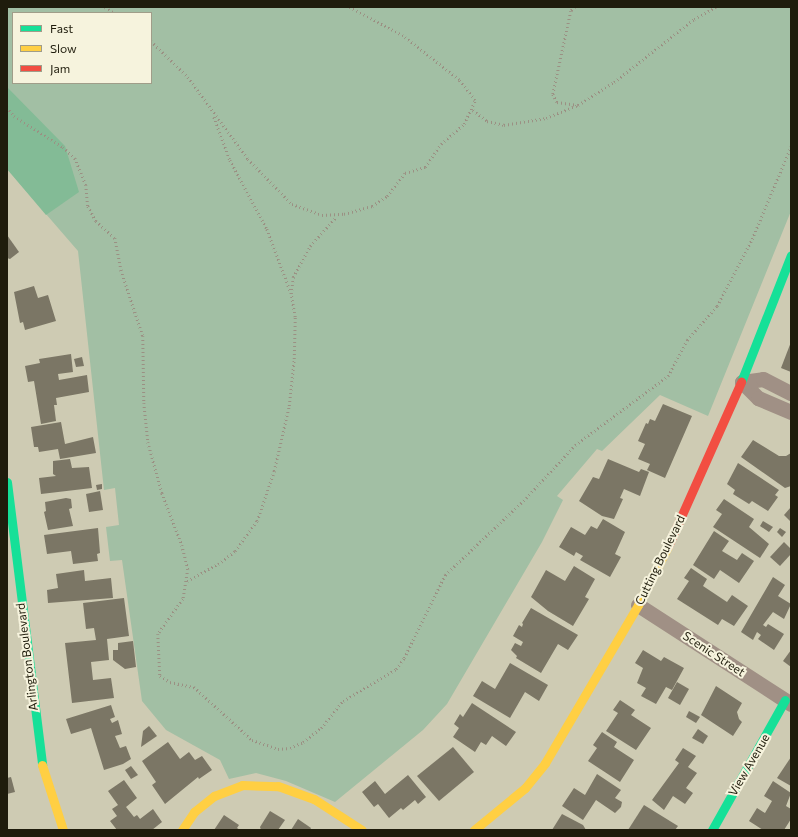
<!DOCTYPE html>
<html>
<head>
<meta charset="utf-8">
<style>
	body { margin:0 }
	#map { position:relative; width:798px; height:837px; overflow:hidden; background:#cecbb3; font-family:Commissioner,sans-serif }
	div>[style] { position:absolute }
	.green>* { inset:0; background:#a2bfa4 }
	.forest>* { inset:0; background:#83bb96 }
	.building>* { inset:0; background:#7b7665 }
	.path>* { height:2.5px; margin-top:-1.25px; transform-origin:0; background:repeating-linear-gradient(90deg,#9b9083 0 1px,transparent 0 4px) }
	.street>* { height:15px; margin:-7.5px; padding:0 7.5px; transform-origin:7.5px; border-radius:7.5px; background:#a09085 }
	.fast>* { height:9px; margin:-4.5px; padding:0 4.5px; transform-origin:4.5px; border-radius:4.5px; background:#16e098 }
	.slow>* { height:9px; margin:-4.5px; padding:0 4.5px; transform-origin:4.5px; border-radius:4.5px; background:#ffcf43 }
	.jam>* { height:9px; margin:-4.5px; padding:0 4.5px; transform-origin:4.5px; border-radius:4.5px; background:#f24e42 }
	span { translate:-50% -50%; white-space:nowrap; text-align:center; line-height:1.15; -webkit-text-stroke:4px #f6f3dd; paint-order:stroke }
	.street-label { font-size:12px; color:#1f1c0c }
	.frame { position:absolute; inset:0; border:8px solid #1f1c0c; pointer-events:none }
	.legend { position:absolute; left:12px; top:12px; width:140px; height:72px; box-sizing:border-box; background:#f6f3dd; border:1px solid #a09d89; margin:0; padding:5px 7px; list-style:none; font-size:12px; color:#1f1c0c }
	.legend li { display:flex; align-items:center; gap:8px; height:20px }
	.legend b { width:20px; border:1px solid #a09d89 }
</style>
</head>
<body>
<div id="map">
	<div class="green">
		<div style="clip-path:polygon(evenodd,7px 7px,791px 7px,791px 211px,708px 416px,660px 395px,602px 451px,597px 449px,557px 496px,563px 500px,542px 542px,447px 704px,423px 730px,335px 802px,286px 781px,256px 773px,229px 779px,220px 760px,166px 730px,142px 701px,122px 560px,110px 561px,106px 527px,119px 525px,115px 488px,104px 490px,78px 251px,7px 169px,7px 7px,13px 13px,151px 13px,151px 83px,13px 83px,13px 13px)"></div>
	</div>
	<div class="forest">
		<div style="clip-path:polygon(7px 87px,65px 146px,79px 192px,46px 215px,7px 169px)"></div>
	</div>
	<div class="building">
		<div style="clip-path:polygon(7px 235px,19px 252px,10px 259px,7px 258px)"></div>
		<div style="clip-path:polygon(34px 286px,38px 298px,48px 295px,56px 321px,25px 330px,23px 322px,20px 323px,14px 292px)"></div>
		<div style="clip-path:polygon(791px 342px,791px 372px,781px 368px)"></div>
		<div style="clip-path:polygon(71px 354px,73px 372px,58px 374px,59px 380px,87px 375px,89px 392px,56px 398px,57px 405px,54px 405px,56px 421px,41px 424px,34px 381px,28px 382px,25px 366px,40px 363px,39px 359px)"></div>
		<div style="clip-path:polygon(82px 357px,84px 366px,76px 367px,74px 359px)"></div>
		<div style="clip-path:polygon(663px 404px,692px 416px,665px 478px,647px 470px,650px 464px,638px 459px,645px 444px,638px 441px,646px 423px,648px 424px,650px 419px,655px 421px)"></div>
		<div style="clip-path:polygon(61px 422px,65px 444px,93px 437px,96px 453px,60px 459px,58px 449px,39px 452px,38px 447px,34px 447px,31px 427px)"></div>
		<div style="clip-path:polygon(753px 440px,779px 456px,786px 456px,791px 453px,791px 486px,785px 488px,741px 457px)"></div>
		<div style="clip-path:polygon(70px 459px,72px 468px,89px 467px,92px 488px,41px 494px,39px 478px,56px 476px,53px 474px,53px 461px)"></div>
		<div style="clip-path:polygon(608px 459px,639px 472px,641px 469px,649px 472px,640px 496px,624px 489px,620px 498px,623px 499px,614px 519px,602px 516px,579px 501px,593px 477px,599px 479px)"></div>
		<div style="clip-path:polygon(738px 463px,779px 490px,775px 495px,778px 497px,768px 511px,752px 501px,749px 504px,733px 494px,735px 490px,727px 484px)"></div>
		<div style="clip-path:polygon(102px 484px,102px 489px,97px 490px,96px 485px)"></div>
		<div style="clip-path:polygon(100px 491px,103px 510px,89px 512px,86px 494px)"></div>
		<div style="clip-path:polygon(66px 498px,71px 499px,72px 508px,69px 509px,73px 526px,48px 530px,44px 512px,46px 511px,45px 502px)"></div>
		<div style="clip-path:polygon(724px 499px,754px 519px,749px 527px,769px 544px,760px 558px,713px 527px,722px 514px,716px 510px)"></div>
		<div style="clip-path:polygon(791px 507px,791px 522px,784px 515px)"></div>
		<div style="clip-path:polygon(603px 519px,625px 532px,615px 554px,621px 557px,610px 577px,580px 560px,583px 556px,576px 552px,574px 556px,559px 547px,571px 527px,585px 535px,591px 526px,597px 529px)"></div>
		<div style="clip-path:polygon(763px 521px,773px 527px,769px 532px,760px 526px)"></div>
		<div style="clip-path:polygon(98px 528px,100px 553px,97px 554px,98px 561px,73px 564px,71px 551px,47px 554px,44px 535px)"></div>
		<div style="clip-path:polygon(780px 528px,786px 532px,782px 537px,777px 532px)"></div>
		<div style="clip-path:polygon(714px 531px,729px 541px,722px 551px,737px 560px,742px 553px,754px 561px,739px 583px,720px 570px,714px 579px,693px 565px)"></div>
		<div style="clip-path:polygon(784px 542px,791px 549px,791px 554px,780px 566px,770px 557px)"></div>
		<div style="clip-path:polygon(574px 566px,595px 579px,585px 597px,589px 599px,573px 626px,548px 611px,531px 597px,546px 570px,565px 581px)"></div>
		<div style="clip-path:polygon(691px 568px,707px 579px,703px 586px,727px 602px,732px 595px,748px 606px,734px 626px,722px 619px,718px 625px,677px 599px,689px 581px,684px 578px)"></div>
		<div style="clip-path:polygon(84px 570px,85px 581px,111px 578px,113px 598px,48px 603px,47px 590px,58px 588px,56px 574px)"></div>
		<div style="clip-path:polygon(773px 577px,785px 585px,778px 596px,791px 604px,784px 619px,773px 612px,763px 625px,766px 627px,768px 624px,784px 634px,774px 650px,758px 639px,761px 635px,757px 632px,753px 640px,741px 632px)"></div>
		<div style="clip-path:polygon(124px 598px,129px 636px,107px 639px,109px 660px,91px 662px,93px 680px,111px 678px,114px 698px,72px 703px,65px 643px,96px 640px,94px 628px,86px 629px,83px 603px)"></div>
		<div style="clip-path:polygon(531px 608px,578px 635px,568px 650px,558px 644px,541px 673px,516px 658px,517px 656px,511px 650px,515px 643px,521px 646px,523px 642px,513px 636px,519px 625px,522px 627px,523px 624px,522px 623px)"></div>
		<div style="clip-path:polygon(133px 641px,136px 667px,125px 669px,113px 660px,113px 650px,118px 650px,118px 643px)"></div>
		<div style="clip-path:polygon(643px 650px,661px 661px,664px 657px,684px 668px,672px 690px,666px 687px,656px 704px,641px 696px,646px 688px,637px 683px,643px 668px,635px 663px)"></div>
		<div style="clip-path:polygon(791px 650px,791px 667px,783px 661px)"></div>
		<div style="clip-path:polygon(510px 663px,548px 685px,539px 701px,525px 692px,510px 718px,473px 696px,482px 681px,495px 689px)"></div>
		<div style="clip-path:polygon(677px 682px,689px 689px,680px 705px,668px 698px)"></div>
		<div style="clip-path:polygon(716px 686px,742px 703px,737px 712px,739px 719px,742px 722px,733px 736px,701px 715px)"></div>
		<div style="clip-path:polygon(620px 700px,635px 710px,631px 715px,651px 728px,636px 750px,606px 731px,618px 713px,613px 710px)"></div>
		<div style="clip-path:polygon(472px 703px,516px 732px,506px 746px,492px 736px,486px 745px,481px 742px,475px 752px,453px 737px,459px 728px,454px 724px,460px 714px,463px 717px)"></div>
		<div style="clip-path:polygon(111px 705px,115px 717px,110px 719px,112px 723px,118px 720px,122px 734px,115px 736px,120px 748px,126px 746px,131px 759px,123px 764px,104px 770px,91px 728px,71px 734px,66px 719px)"></div>
		<div style="clip-path:polygon(689px 711px,700px 717px,696px 723px,686px 717px)"></div>
		<div style="clip-path:polygon(149px 726px,157px 736px,141px 747px,143px 731px)"></div>
		<div style="clip-path:polygon(698px 729px,708px 736px,703px 744px,692px 738px)"></div>
		<div style="clip-path:polygon(602px 732px,617px 742px,614px 747px,634px 760px,620px 782px,588px 761px,597px 748px,593px 745px)"></div>
		<div style="clip-path:polygon(168px 742px,180px 759px,189px 752px,195px 760px,202px 756px,212px 770px,199px 779px,198px 777px,165px 804px,152px 785px,156px 782px,142px 761px)"></div>
		<div style="clip-path:polygon(453px 747px,474px 772px,439px 801px,417px 776px)"></div>
		<div style="clip-path:polygon(683px 748px,696px 756px,688px 767px,697px 773px,686px 788px,693px 793px,685px 804px,673px 796px,664px 810px,652px 800px,679px 763px,675px 760px)"></div>
		<div style="clip-path:polygon(791px 757px,791px 786px,777px 778px)"></div>
		<div style="clip-path:polygon(131px 766px,138px 775px,131px 779px,125px 770px)"></div>
		<div style="clip-path:polygon(597px 774px,621px 790px,615px 798px,622px 802px,621px 807px,615px 813px,596px 800px,583px 820px,562px 806px,574px 788px,585px 795px)"></div>
		<div style="clip-path:polygon(408px 775px,426px 797px,418px 804px,415px 800px,403px 810px,401px 808px,389px 818px,378px 804px,374px 807px,362px 792px,375px 781px,385px 794px)"></div>
		<div style="clip-path:polygon(11px 777px,15px 792px,7px 794px,7px 778px)"></div>
		<div style="clip-path:polygon(124px 780px,137px 798px,126px 807px,134px 817px,137px 815px,140px 819px,153px 809px,162px 822px,152px 830px,117px 830px,110px 821px,117px 816px,112px 809px,118px 805px,108px 791px)"></div>
		<div style="clip-path:polygon(773px 781px,791px 793px,786px 806px,791px 809px,791px 819px,784px 830px,763px 830px,749px 821px,757px 808px,765px 813px,772px 801px,764px 796px)"></div>
		<div style="clip-path:polygon(644px 805px,678px 826px,675px 830px,628px 830px)"></div>
		<div style="clip-path:polygon(270px 811px,285px 820px,278px 830px,261px 830px,260px 827px)"></div>
		<div style="clip-path:polygon(562px 814px,583px 825px,586px 830px,552px 830px)"></div>
		<div style="clip-path:polygon(224px 815px,239px 825px,237px 828px,240px 830px,214px 830px)"></div>
		<div style="clip-path:polygon(298px 819px,311px 828px,310px 830px,291px 830px)"></div>
	</div>
	<div class="path">
		<div style="left:105px;top:7px;width:11px;rotate:34deg"></div>
		<div style="left:575px;top:7px;width:6px;rotate:135deg"></div>
		<div style="left:571px;top:11px;width:85px;rotate:102.2deg"></div>
		<div style="left:553px;top:94px;width:9px;rotate:63deg"></div>
		<div style="left:557px;top:102px;width:21px;rotate:8deg"></div>
		<div style="left:151px;top:41px;width:52px;rotate:44.2deg"></div>
		<div style="left:188px;top:77px;width:102px;rotate:53.8deg"></div>
		<div style="left:248px;top:159px;width:63px;rotate:45.6deg"></div>
		<div style="left:292px;top:204px;width:32px;rotate:20deg"></div>
		<div style="left:322px;top:215px;width:22px;rotate:-3deg"></div>
		<div style="left:344px;top:214px;width:29px;rotate:-16deg"></div>
		<div style="left:372px;top:206px;width:18px;rotate:-34deg"></div>
		<div style="left:387px;top:196px;width:29px;rotate:-52deg"></div>
		<div style="left:405px;top:173px;width:21px;rotate:-17deg"></div>
		<div style="left:425px;top:167px;width:28px;rotate:-55deg"></div>
		<div style="left:441px;top:144px;width:30px;rotate:-41deg"></div>
		<div style="left:464px;top:124px;width:26px;rotate:-65deg"></div>
		<div style="left:475px;top:100px;width:26px;rotate:-129deg"></div>
		<div style="left:459px;top:80px;width:71px;rotate:-141.8deg"></div>
		<div style="left:403px;top:36px;width:61px;rotate:-151.8deg"></div>
		<div style="left:7px;top:107px;width:11px;rotate:52deg"></div>
		<div style="left:14px;top:116px;width:58px;rotate:32.3deg"></div>
		<div style="left:63px;top:147px;width:16px;rotate:43deg"></div>
		<div style="left:75px;top:158px;width:29px;rotate:68deg"></div>
		<div style="left:86px;top:185px;width:21px;rotate:85deg"></div>
		<div style="left:88px;top:206px;width:17px;rotate:62deg"></div>
		<div style="left:96px;top:221px;width:25px;rotate:42deg"></div>
		<div style="left:115px;top:238px;width:33px;rotate:79deg"></div>
		<div style="left:121px;top:270px;width:70px;rotate:71.6deg"></div>
		<div style="left:143px;top:336px;width:67px;rotate:89.1deg"></div>
		<div style="left:144px;top:403px;width:39px;rotate:84deg"></div>
		<div style="left:148px;top:442px;width:53px;rotate:74.6deg"></div>
		<div style="left:162px;top:493px;width:56px;rotate:69deg"></div>
		<div style="left:182px;top:545px;width:25px;rotate:76deg"></div>
		<div style="left:188px;top:569px;width:30px;rotate:99deg"></div>
		<div style="left:183px;top:599px;width:43px;rotate:125.5deg"></div>
		<div style="left:158px;top:634px;width:42px;rotate:87.3deg"></div>
		<div style="left:160px;top:676px;width:12px;rotate:31deg"></div>
		<div style="left:170px;top:682px;width:25px;rotate:12deg"></div>
		<div style="left:194px;top:687px;width:79px;rotate:42.4deg"></div>
		<div style="left:252px;top:740px;width:28px;rotate:19deg"></div>
		<div style="left:278px;top:749px;width:12px;rotate:-5deg"></div>
		<div style="left:290px;top:748px;width:14px;rotate:-25deg"></div>
		<div style="left:303px;top:742px;width:23px;rotate:-38deg"></div>
		<div style="left:321px;top:728px;width:35px;rotate:-51deg"></div>
		<div style="left:343px;top:701px;width:62px;rotate:-31.1deg"></div>
		<div style="left:396px;top:669px;width:14px;rotate:-54deg"></div>
		<div style="left:404px;top:658px;width:93px;rotate:-63.7deg"></div>
		<div style="left:445px;top:575px;width:112px;rotate:-43.5deg"></div>
		<div style="left:526px;top:498px;width:72px;rotate:-47.2deg"></div>
		<div style="left:575px;top:445px;width:116px;rotate:-36.6deg"></div>
		<div style="left:668px;top:376px;width:41px;rotate:-62.2deg"></div>
		<div style="left:687px;top:340px;width:45px;rotate:-48.6deg"></div>
		<div style="left:717px;top:306px;width:76px;rotate:-62.4deg"></div>
		<div style="left:752px;top:239px;width:101px;rotate:-67.2deg"></div>
		<div style="left:473px;top:110px;width:18px;rotate:38deg"></div>
		<div style="left:487px;top:121px;width:17px;rotate:13deg"></div>
		<div style="left:504px;top:125px;width:43px;rotate:-9.5deg"></div>
		<div style="left:546px;top:118px;width:35px;rotate:-22deg"></div>
		<div style="left:578px;top:105px;width:43px;rotate:-32.6deg"></div>
		<div style="left:614px;top:82px;width:102px;rotate:-38.2deg"></div>
		<div style="left:694px;top:19px;width:25px;rotate:-29deg"></div>
		<div style="left:214px;top:117px;width:46px;rotate:69.6deg"></div>
		<div style="left:230px;top:160px;width:78px;rotate:61.8deg"></div>
		<div style="left:267px;top:229px;width:68px;rotate:69.4deg"></div>
		<div style="left:187px;top:581px;width:35px;rotate:-29deg"></div>
		<div style="left:218px;top:564px;width:21px;rotate:-37deg"></div>
		<div style="left:235px;top:551px;width:37px;rotate:-54deg"></div>
		<div style="left:257px;top:521px;width:53px;rotate:-71.2deg"></div>
		<div style="left:274px;top:471px;width:67px;rotate:-77deg"></div>
		<div style="left:289px;top:406px;width:47px;rotate:-83.9deg"></div>
		<div style="left:294px;top:359px;width:42px;rotate:-88.6deg"></div>
		<div style="left:295px;top:317px;width:23px;rotate:-100deg"></div>
		<div style="left:291px;top:294px;width:17px;rotate:-83deg"></div>
		<div style="left:293px;top:277px;width:35px;rotate:-61deg"></div>
		<div style="left:310px;top:246px;width:40px;rotate:-48deg"></div>
	</div>
	<div class="street">
		<div style="left:742px;top:382px;width:23px;rotate:45deg"></div>
		<div style="left:758px;top:398px;width:36px;rotate:23deg"></div>
		<div style="left:742px;top:382px;width:21px;rotate:-8deg"></div>
		<div style="left:763px;top:379px;width:31px;rotate:27deg"></div>
		<div style="left:638px;top:605px;width:182px;rotate:32.9deg"></div>
	</div>
	<div class="fast">
		<div style="left:741px;top:382px;width:136px;rotate:-68.5deg"></div>
		<div style="left:7px;top:482px;width:285px;rotate:82.9deg"></div>
		<div style="left:712px;top:830px;width:149px;rotate:-60.7deg"></div>
	</div>
	<div class="slow">
		<div style="left:42px;top:765px;width:68px;rotate:72.1deg"></div>
		<div style="left:182px;top:830px;width:22px;rotate:-56deg"></div>
		<div style="left:194px;top:812px;width:26px;rotate:-39deg"></div>
		<div style="left:214px;top:796px;width:30px;rotate:-21deg"></div>
		<div style="left:242px;top:785px;width:36px;rotate:2deg"></div>
		<div style="left:278px;top:786px;width:38px;rotate:20deg"></div>
		<div style="left:314px;top:799px;width:57px;rotate:32.9deg"></div>
		<div style="left:474px;top:830px;width:66px;rotate:-39.5deg"></div>
		<div style="left:525px;top:788px;width:32px;rotate:-51deg"></div>
		<div style="left:545px;top:763px;width:183px;rotate:-59.5deg"></div>
		<div style="left:638px;top:605px;width:66px;rotate:-63deg"></div>
	</div>
	<div class="jam">
		<div style="left:668px;top:546px;width:180px;rotate:-66deg"></div>
	</div>
	<div class="street-label">
		<span style="left:660px;top:560px;rotate:-64deg">Cutting Boulevard</span>
		<span style="left:714px;top:654px;rotate:33deg">Scenic Street</span>
		<span style="left:27px;top:657px;rotate:-97deg">Arlington Boulevard</span>
		<span style="left:749px;top:765px;rotate:-60deg">View Avenue</span>
	</div>
	<div class="frame"></div>
	<ul class="legend">
	<li><b style="height:5px;background:#16e098"></b>Fast</li>
	<li><b style="height:5px;background:#ffcf43"></b>Slow</li>
	<li><b style="height:5px;background:#f24e42"></b>Jam</li>
	</ul>
</div>
</body>
</html>
